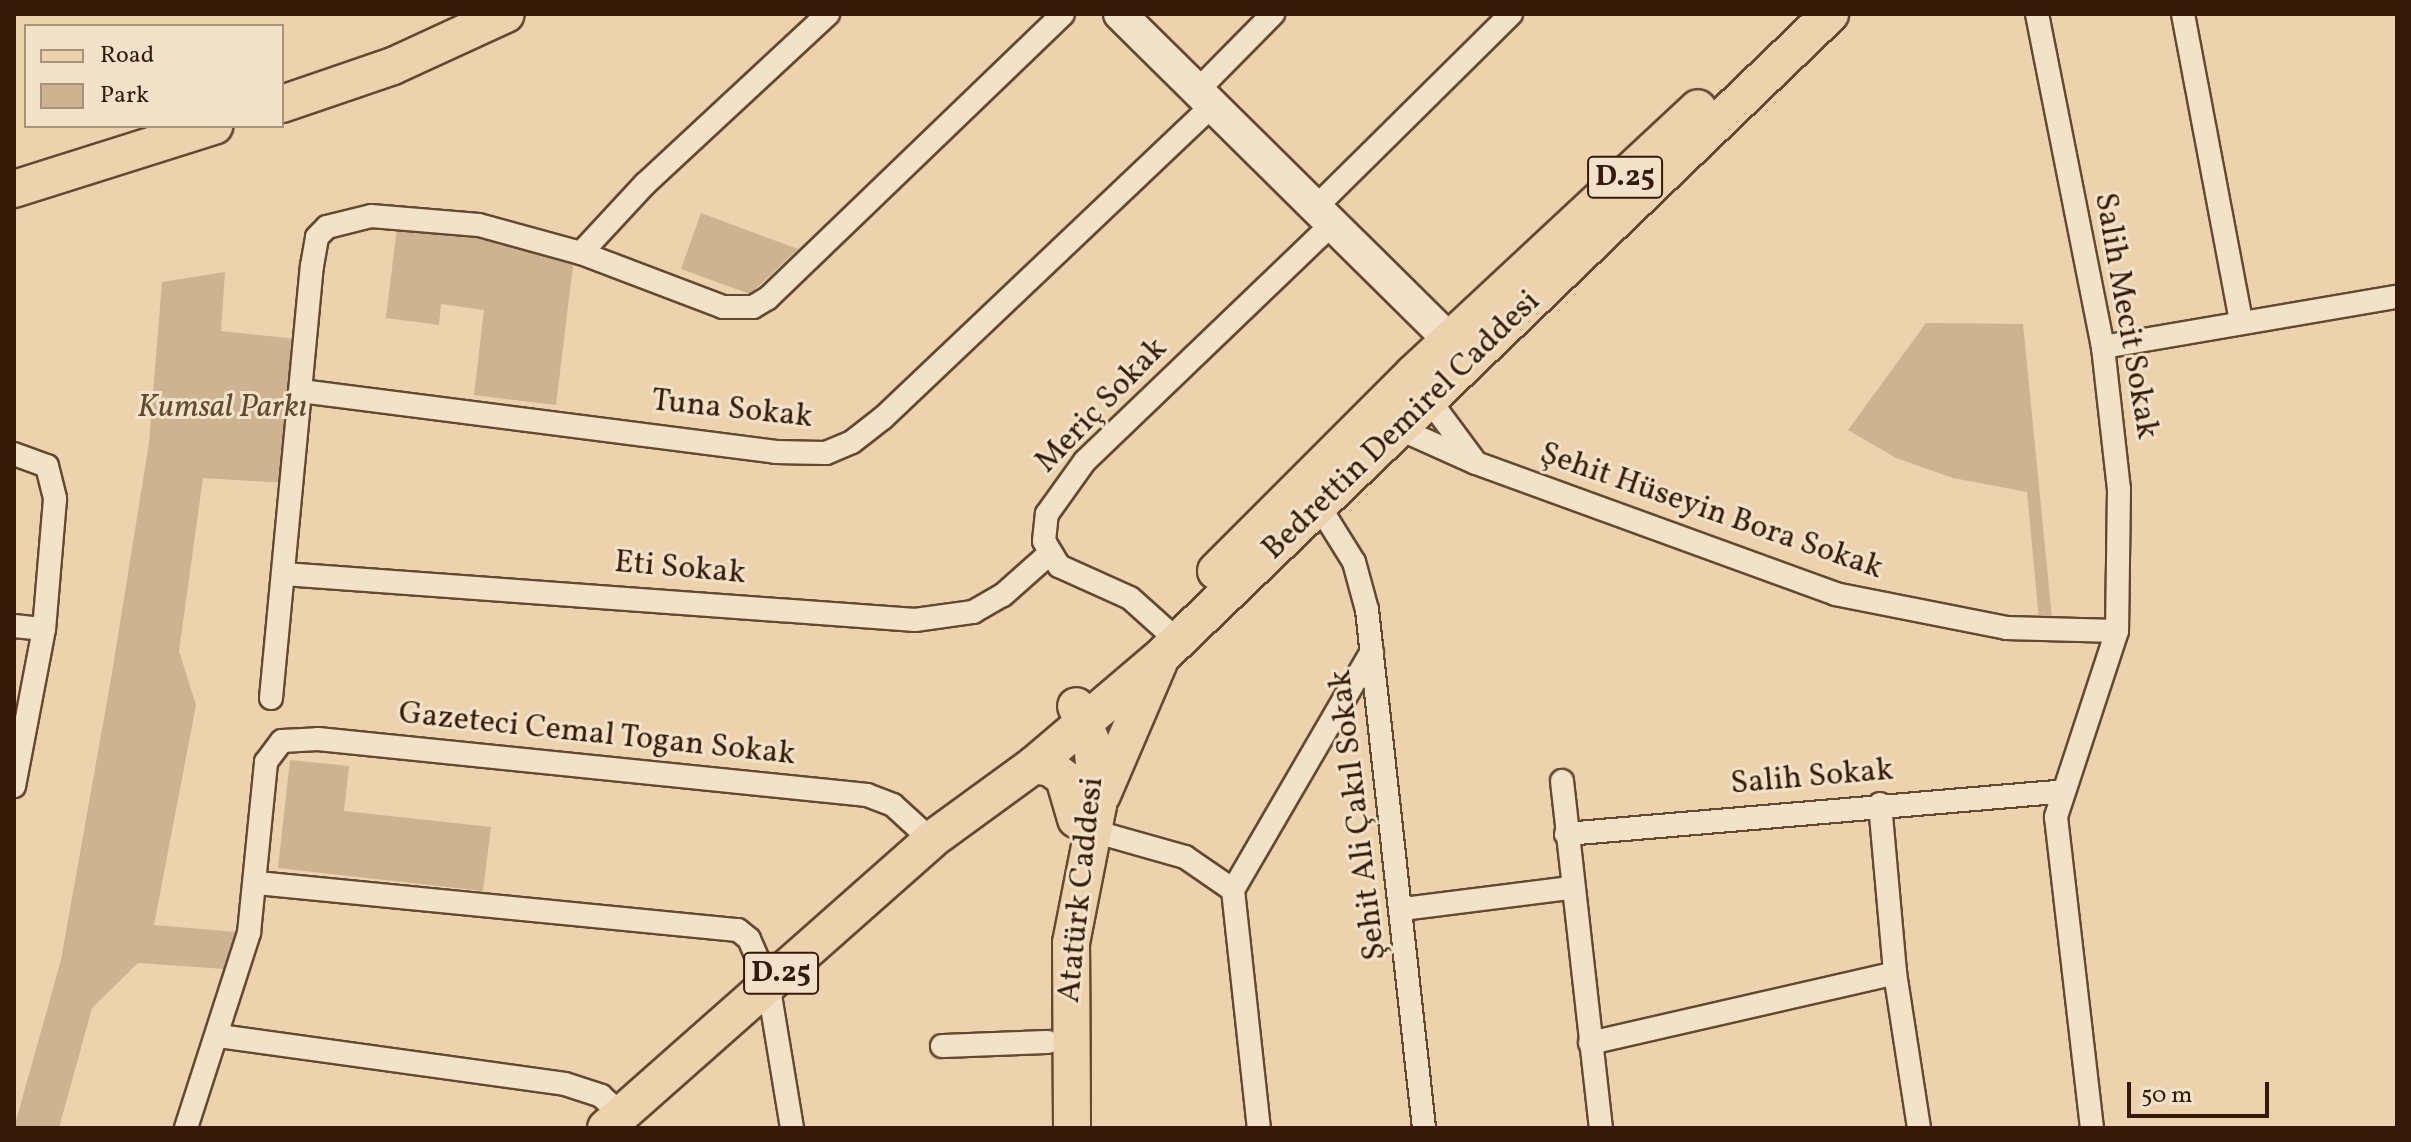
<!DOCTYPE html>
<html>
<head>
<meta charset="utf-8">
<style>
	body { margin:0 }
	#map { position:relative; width:2411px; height:1142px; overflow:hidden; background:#ecd2ad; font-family:Vollkorn,serif }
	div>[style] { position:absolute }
	.green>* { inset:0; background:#cdb391 }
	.roads { filter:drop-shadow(2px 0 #634930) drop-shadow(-2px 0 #634930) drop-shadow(0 2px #634930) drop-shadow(0 -2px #634930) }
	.street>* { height:22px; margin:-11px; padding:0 11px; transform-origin:11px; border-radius:11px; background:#f3e2ca }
	.secondary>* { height:32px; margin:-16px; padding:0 16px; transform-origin:16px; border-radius:16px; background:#f3e2ca }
	.primary>* { height:36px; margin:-18px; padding:0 18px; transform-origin:18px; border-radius:18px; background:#ecd2ad }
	span { translate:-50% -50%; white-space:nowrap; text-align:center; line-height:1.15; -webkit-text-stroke:6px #f3e2ca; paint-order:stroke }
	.shield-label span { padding:2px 6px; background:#f3e2ca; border:2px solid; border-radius:6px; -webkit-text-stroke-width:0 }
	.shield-label { font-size:30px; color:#351b07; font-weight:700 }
	.street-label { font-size:32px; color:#351b07 }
	.park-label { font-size:32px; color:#634930; font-style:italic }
	.frame { position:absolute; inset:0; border:16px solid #351b07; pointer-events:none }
	.legend { position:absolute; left:24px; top:24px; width:260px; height:104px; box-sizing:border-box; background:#f3e2ca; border:2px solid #a7927c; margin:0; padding:10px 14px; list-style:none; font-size:24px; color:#351b07 }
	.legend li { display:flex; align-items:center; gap:16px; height:40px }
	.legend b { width:40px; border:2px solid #a7927c }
	.scale { position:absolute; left:2127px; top:1082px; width:142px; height:36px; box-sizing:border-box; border:4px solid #351b07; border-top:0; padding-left:10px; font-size:24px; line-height:28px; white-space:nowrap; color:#351b07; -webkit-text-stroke:6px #f3e2ca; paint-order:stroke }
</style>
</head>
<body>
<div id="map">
	<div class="green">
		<div style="clip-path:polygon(701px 213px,798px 249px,750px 294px,681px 269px)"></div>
		<div style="clip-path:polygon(397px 227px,575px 249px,556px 405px,474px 395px,484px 310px,441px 304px,439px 325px,386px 318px)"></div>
		<div style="clip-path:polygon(225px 272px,221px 331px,297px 339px,286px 483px,203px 478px,179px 651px,196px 705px,154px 925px,249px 933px,239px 970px,138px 963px,92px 1008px,59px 1128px,14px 1128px,61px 960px,112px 673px,149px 443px,162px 282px)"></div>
		<div style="clip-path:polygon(1926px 323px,2023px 324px,2052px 618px,2039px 620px,2027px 492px,1953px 478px,1896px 458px,1848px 430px)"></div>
		<div style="clip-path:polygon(290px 760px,349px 766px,344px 811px,491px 827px,483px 891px,278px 868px)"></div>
	</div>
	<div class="roads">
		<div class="street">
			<div style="left:2037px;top:14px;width:339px;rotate:78.8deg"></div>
			<div style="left:2103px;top:347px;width:143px;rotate:83.6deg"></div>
			<div style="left:2119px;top:489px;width:142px;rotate:90.8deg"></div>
			<div style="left:2117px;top:631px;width:196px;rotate:108.2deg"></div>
			<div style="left:2056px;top:817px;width:313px;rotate:83.4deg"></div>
			<div style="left:2183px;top:14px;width:311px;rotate:79.3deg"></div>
			<div style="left:1198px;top:90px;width:107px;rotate:-45.4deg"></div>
			<div style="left:1317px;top:206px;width:273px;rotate:-44.7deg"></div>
			<div style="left:581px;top:253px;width:94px;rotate:-47.2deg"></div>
			<div style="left:645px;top:184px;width:250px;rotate:-42.9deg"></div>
			<div style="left:2103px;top:347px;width:298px;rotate:-9.7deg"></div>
			<div style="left:1422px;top:390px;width:86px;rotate:53.5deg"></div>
			<div style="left:301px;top:391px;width:479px;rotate:7.3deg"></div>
			<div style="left:776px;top:452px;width:50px;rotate:1.1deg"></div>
			<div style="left:826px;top:453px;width:28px;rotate:-23deg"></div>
			<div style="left:852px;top:442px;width:39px;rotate:-38deg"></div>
			<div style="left:883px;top:418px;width:456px;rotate:-43.5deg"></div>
			<div style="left:1400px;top:429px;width:83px;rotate:24.1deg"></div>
			<div style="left:1476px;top:463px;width:382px;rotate:20deg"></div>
			<div style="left:1835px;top:594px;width:174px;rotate:11.2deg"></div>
			<div style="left:2006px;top:628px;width:111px;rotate:1.5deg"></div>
			<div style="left:14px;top:454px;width:35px;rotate:20deg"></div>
			<div style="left:47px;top:466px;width:34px;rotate:76deg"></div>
			<div style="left:55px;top:499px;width:130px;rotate:94.8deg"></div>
			<div style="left:44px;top:629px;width:160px;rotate:100.8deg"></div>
			<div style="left:1319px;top:506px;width:66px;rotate:58deg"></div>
			<div style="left:1354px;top:562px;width:50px;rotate:74.8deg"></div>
			<div style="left:1367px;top:610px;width:521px;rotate:83.72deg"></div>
			<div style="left:284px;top:574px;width:633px;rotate:4.17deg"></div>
			<div style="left:915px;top:620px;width:59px;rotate:-7.9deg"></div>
			<div style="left:973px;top:612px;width:34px;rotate:-30deg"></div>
			<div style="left:1003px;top:595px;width:62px;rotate:-41.7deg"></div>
			<div style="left:14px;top:626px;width:30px;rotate:6deg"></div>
			<div style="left:1178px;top:641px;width:64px;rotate:-138.1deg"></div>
			<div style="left:1130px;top:598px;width:78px;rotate:-155.7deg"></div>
			<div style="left:1059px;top:566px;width:29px;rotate:-121deg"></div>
			<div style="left:1044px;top:541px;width:27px;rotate:-84deg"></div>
			<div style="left:1047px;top:514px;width:65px;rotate:-54.4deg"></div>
			<div style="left:1085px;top:461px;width:347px;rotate:-43.8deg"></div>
			<div style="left:271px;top:698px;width:434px;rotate:-84.6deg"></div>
			<div style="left:312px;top:266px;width:29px;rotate:-80deg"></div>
			<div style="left:317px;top:237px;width:14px;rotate:-45deg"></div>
			<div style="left:327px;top:227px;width:45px;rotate:-14deg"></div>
			<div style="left:371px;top:216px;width:108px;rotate:4.8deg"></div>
			<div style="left:479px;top:225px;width:106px;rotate:15.4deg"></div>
			<div style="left:581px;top:253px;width:152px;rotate:20.8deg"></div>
			<div style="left:723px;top:307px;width:30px"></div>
			<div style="left:753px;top:307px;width:17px;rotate:-31deg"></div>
			<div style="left:768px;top:298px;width:409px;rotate:-43.9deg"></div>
			<div style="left:1562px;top:781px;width:349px;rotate:83.6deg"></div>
			<div style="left:1880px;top:804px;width:170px;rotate:84.9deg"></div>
			<div style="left:1895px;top:973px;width:157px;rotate:81.2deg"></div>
			<div style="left:1093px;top:831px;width:96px;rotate:15.8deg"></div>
			<div style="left:1185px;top:857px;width:58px;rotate:34.5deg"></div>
			<div style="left:1566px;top:834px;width:499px;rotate:-4.9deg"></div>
			<div style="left:257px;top:883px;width:483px;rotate:5.6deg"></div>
			<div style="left:738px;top:930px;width:14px;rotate:39deg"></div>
			<div style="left:749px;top:939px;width:48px;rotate:66.6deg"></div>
			<div style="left:768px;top:983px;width:147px;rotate:80.6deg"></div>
			<div style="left:1233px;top:890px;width:276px;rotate:-59.8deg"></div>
			<div style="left:1233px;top:890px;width:239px;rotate:83.8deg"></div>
			<div style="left:1403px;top:909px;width:168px;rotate:-7.2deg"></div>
			<div style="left:219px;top:1036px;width:349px;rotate:7.9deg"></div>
			<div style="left:565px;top:1084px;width:38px;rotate:18deg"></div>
			<div style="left:601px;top:1096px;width:27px;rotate:42deg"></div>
			<div style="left:1590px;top:1043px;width:313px;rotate:-12.9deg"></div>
			<div style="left:942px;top:1046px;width:106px;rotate:-2.2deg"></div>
			<div style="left:186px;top:1128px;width:205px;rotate:-72.1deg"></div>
			<div style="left:249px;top:933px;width:172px;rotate:-84.3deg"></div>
			<div style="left:266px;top:762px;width:26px;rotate:-53deg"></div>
			<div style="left:282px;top:741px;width:36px;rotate:-3deg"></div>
			<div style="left:318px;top:739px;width:552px;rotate:5.82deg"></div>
			<div style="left:867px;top:795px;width:28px;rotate:21deg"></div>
			<div style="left:893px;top:805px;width:52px;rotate:42.6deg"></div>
		</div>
		<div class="secondary">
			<div style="left:1120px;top:14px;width:489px;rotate:44.7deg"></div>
		</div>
		<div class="primary">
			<div style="left:282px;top:104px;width:117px;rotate:-18.9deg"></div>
			<div style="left:393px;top:66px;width:124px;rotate:-24.7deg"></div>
			<div style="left:14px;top:189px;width:210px;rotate:-17.5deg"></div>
			<div style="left:1216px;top:571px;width:280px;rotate:-45deg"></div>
			<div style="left:1414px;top:373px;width:388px;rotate:-43deg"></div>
			<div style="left:1034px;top:765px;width:17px;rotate:10deg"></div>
			<div style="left:1051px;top:768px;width:16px;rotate:38deg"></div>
			<div style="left:1064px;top:778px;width:43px;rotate:73.7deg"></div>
			<div style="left:1102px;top:795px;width:145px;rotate:-66.8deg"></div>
			<div style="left:606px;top:1128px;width:434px;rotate:-41.5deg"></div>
			<div style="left:931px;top:840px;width:127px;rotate:-36.1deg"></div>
			<div style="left:1034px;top:765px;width:167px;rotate:-40.4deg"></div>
			<div style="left:1161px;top:657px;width:928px;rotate:-43.86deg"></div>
			<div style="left:1072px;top:1128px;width:185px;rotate:-90.3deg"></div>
			<div style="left:1071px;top:943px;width:141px;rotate:-78.9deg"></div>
			<div style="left:1098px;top:805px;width:62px;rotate:-95.5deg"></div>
			<div style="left:1092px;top:743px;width:40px;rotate:-113.4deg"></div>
		</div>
	</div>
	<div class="shield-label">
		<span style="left:1625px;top:177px">D.25</span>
		<span style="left:781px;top:973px">D.25</span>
	</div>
	<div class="street-label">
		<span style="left:2125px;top:316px;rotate:80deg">Salih Mecit Sokak</span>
		<span style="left:1102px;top:406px;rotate:-46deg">Meriç Sokak</span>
		<span style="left:732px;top:410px;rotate:6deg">Tuna Sokak</span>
		<span style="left:1402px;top:426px;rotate:-44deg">Bedrettin Demirel Caddesi</span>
		<span style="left:1711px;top:512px;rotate:19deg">Şehit Hüseyin Bora Sokak</span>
		<span style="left:680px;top:569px;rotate:5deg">Eti Sokak</span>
		<span style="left:597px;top:735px;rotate:6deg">Gazeteci Cemal Togan Sokak</span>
		<span style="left:1812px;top:778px;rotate:-5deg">Salih Sokak</span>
		<span style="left:1359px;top:815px;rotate:-97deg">Şehit Ali Çakıl Sokak</span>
		<span style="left:1082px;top:890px;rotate:-84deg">Atatürk Caddesi</span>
	</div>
	<div class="park-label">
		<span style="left:222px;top:408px">Kumsal Parkı</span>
	</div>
	<div class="frame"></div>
	<ul class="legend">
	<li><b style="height:10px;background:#ecd2ad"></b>Road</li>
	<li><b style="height:22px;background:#cdb391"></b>Park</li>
	</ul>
	<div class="scale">50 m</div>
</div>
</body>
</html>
